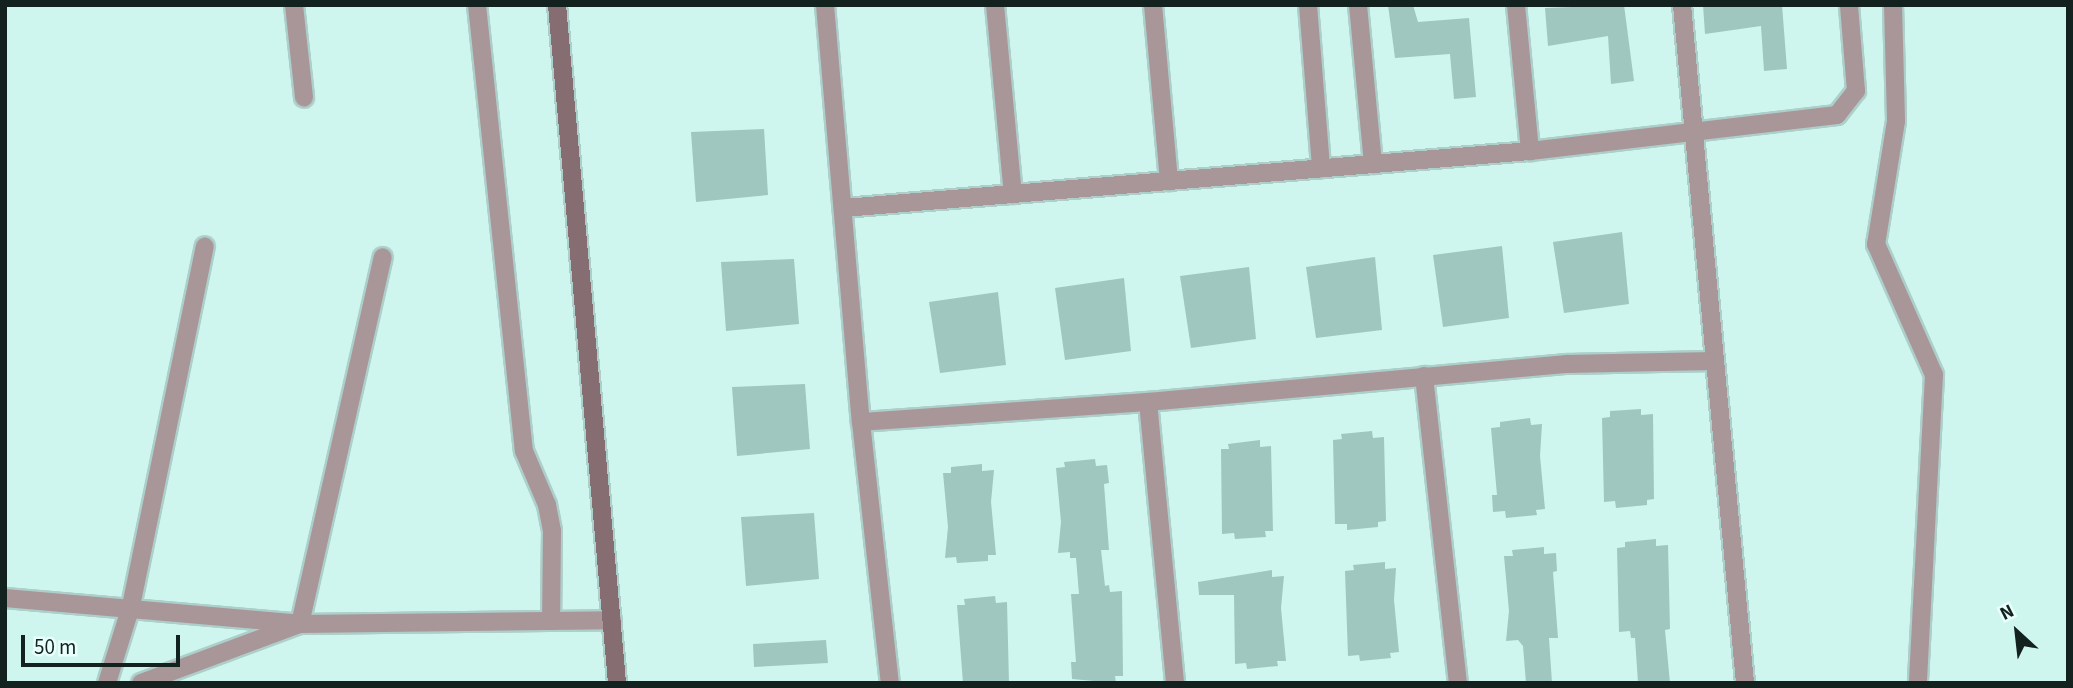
<!DOCTYPE html>
<html>
<head>
<meta charset="utf-8">
<style>
	body { margin:0 }
	#map { position:relative; width:2073px; height:688px; overflow:hidden; background:#cff5ef; font-family:"Source Sans 3",sans-serif }
	div>[style] { position:absolute }
	.building>* { inset:0; background:#a0c6c0 }
	.roads { filter:drop-shadow(2px 0 #adcfca) drop-shadow(-2px 0 #adcfca) drop-shadow(0 2px #adcfca) drop-shadow(0 -2px #adcfca) }
	.street>* { height:18px; margin:-9px; padding:0 9px; transform-origin:9px; border-radius:9px; background:#a89699 }
	.secondary>* { height:18px; margin:-9px; padding:0 9px; transform-origin:9px; border-radius:9px; background:#866d72 }
	span { translate:-50% -50%; white-space:nowrap; text-align:center; line-height:1.15; -webkit-text-stroke:5px #e8fffb; paint-order:stroke }
	.frame { position:absolute; inset:0; border:7px solid #13211f; pointer-events:none }
	.north { position:absolute; left:1982px; top:597px; width:70px; height:70px; -webkit-text-stroke:5px #e8fffb; paint-order:stroke; rotate:333deg; font-size:19px; font-weight:700; line-height:28px; text-align:center; color:#13211f }
	.north::after { content:''; display:block; margin:auto; width:24px; height:32px; background:#13211f; clip-path:polygon(50% 0,100% 100%,50% 72%,0 100%) }
	.scale { position:absolute; left:21px; top:635px; width:159px; height:32px; box-sizing:border-box; border:4px solid #13211f; border-top:0; padding-left:9px; font-size:21px; line-height:24px; white-space:nowrap; color:#13211f; -webkit-text-stroke:5px #e8fffb; paint-order:stroke }
</style>
</head>
<body>
<div id="map">
	<div class="building">
		<div style="clip-path:polygon(1388px 5px,1413px 5px,1418px 22px,1469px 18px,1476px 97px,1454px 99px,1450px 54px,1395px 58px)"></div>
		<div style="clip-path:polygon(1624px 5px,1634px 81px,1611px 84px,1608px 36px,1548px 46px,1545px 8px)"></div>
		<div style="clip-path:polygon(1703px 5px,1782px 5px,1787px 69px,1764px 71px,1761px 26px,1705px 34px)"></div>
		<div style="clip-path:polygon(764px 129px,768px 195px,696px 202px,691px 132px)"></div>
		<div style="clip-path:polygon(1622px 232px,1629px 304px,1564px 313px,1553px 242px)"></div>
		<div style="clip-path:polygon(1502px 246px,1509px 318px,1443px 327px,1433px 255px)"></div>
		<div style="clip-path:polygon(1375px 257px,1382px 330px,1316px 338px,1306px 267px)"></div>
		<div style="clip-path:polygon(794px 259px,799px 324px,726px 331px,721px 262px)"></div>
		<div style="clip-path:polygon(1249px 267px,1256px 339px,1191px 348px,1180px 276px)"></div>
		<div style="clip-path:polygon(1124px 278px,1131px 351px,1065px 360px,1055px 288px)"></div>
		<div style="clip-path:polygon(998px 292px,1006px 365px,940px 373px,929px 302px)"></div>
		<div style="clip-path:polygon(805px 384px,810px 449px,737px 456px,732px 387px)"></div>
		<div style="clip-path:polygon(1641px 409px,1641px 415px,1653px 414px,1654px 499px,1647px 500px,1647px 505px,1616px 508px,1615px 501px,1604px 502px,1602px 418px,1610px 417px,1610px 411px)"></div>
		<div style="clip-path:polygon(1530px 418px,1531px 425px,1542px 424px,1540px 456px,1545px 509px,1536px 510px,1537px 515px,1506px 518px,1505px 511px,1493px 512px,1492px 495px,1497px 495px,1491px 428px,1500px 427px,1500px 422px)"></div>
		<div style="clip-path:polygon(1372px 431px,1373px 438px,1384px 437px,1386px 521px,1378px 522px,1378px 527px,1347px 530px,1347px 524px,1335px 524px,1333px 440px,1342px 439px,1341px 434px)"></div>
		<div style="clip-path:polygon(1260px 440px,1260px 447px,1271px 446px,1273px 531px,1265px 531px,1266px 537px,1235px 539px,1234px 533px,1222px 534px,1221px 449px,1229px 449px,1228px 444px)"></div>
		<div style="clip-path:polygon(1095px 459px,1096px 466px,1107px 465px,1109px 483px,1104px 484px,1109px 550px,1101px 550px,1105px 586px,1109px 585px,1110px 592px,1122px 591px,1123px 676px,1115px 676px,1116px 683px,1072px 679px,1071px 662px,1076px 662px,1071px 594px,1079px 594px,1076px 558px,1070px 558px,1070px 552px,1058px 553px,1061px 522px,1056px 468px,1065px 467px,1064px 462px)"></div>
		<div style="clip-path:polygon(982px 464px,982px 471px,994px 470px,991px 502px,996px 555px,988px 555px,988px 561px,957px 563px,956px 557px,945px 558px,948px 527px,943px 473px,951px 473px,951px 467px)"></div>
		<div style="clip-path:polygon(814px 513px,819px 579px,746px 586px,741px 517px)"></div>
		<div style="clip-path:polygon(1656px 539px,1656px 546px,1668px 545px,1670px 629px,1665px 630px,1670px 683px,1638px 683px,1635px 638px,1631px 638px,1630px 631px,1619px 632px,1617px 548px,1625px 547px,1625px 542px)"></div>
		<div style="clip-path:polygon(1544px 547px,1544px 554px,1556px 553px,1557px 571px,1553px 572px,1558px 638px,1549px 638px,1552px 683px,1526px 683px,1523px 646px,1518px 640px,1506px 641px,1509px 611px,1504px 556px,1513px 556px,1512px 550px)"></div>
		<div style="clip-path:polygon(1385px 562px,1385px 569px,1396px 568px,1394px 600px,1399px 652px,1390px 653px,1391px 658px,1360px 661px,1359px 655px,1348px 656px,1345px 571px,1354px 570px,1353px 565px)"></div>
		<div style="clip-path:polygon(1272px 570px,1272px 577px,1284px 576px,1281px 608px,1286px 661px,1277px 661px,1278px 666px,1247px 669px,1246px 663px,1235px 664px,1234px 595px,1199px 595px,1198px 582px)"></div>
		<div style="clip-path:polygon(995px 596px,996px 603px,1007px 602px,1009px 683px,963px 683px,957px 605px,965px 605px,964px 599px)"></div>
		<div style="clip-path:polygon(826px 640px,828px 663px,754px 667px,753px 644px)"></div>
	</div>
	<div class="roads">
		<div class="street">
			<div style="left:294px;top:5px;width:93px;rotate:83.8deg"></div>
			<div style="left:477px;top:5px;width:448px;rotate:84deg"></div>
			<div style="left:524px;top:451px;width:59px;rotate:66.9deg"></div>
			<div style="left:547px;top:505px;width:26px;rotate:79deg"></div>
			<div style="left:552px;top:531px;width:90px;rotate:90.6deg"></div>
			<div style="left:825px;top:5px;width:419px;rotate:85.1deg"></div>
			<div style="left:861px;top:422px;width:263px;rotate:83.7deg"></div>
			<div style="left:995px;top:5px;width:190px;rotate:84.6deg"></div>
			<div style="left:1153px;top:5px;width:177px;rotate:84.8deg"></div>
			<div style="left:1308px;top:5px;width:164px;rotate:85.4deg"></div>
			<div style="left:1358px;top:5px;width:160px;rotate:84.6deg"></div>
			<div style="left:1516px;top:5px;width:147px;rotate:84.5deg"></div>
			<div style="left:1682px;top:5px;width:681px;rotate:84.69deg"></div>
			<div style="left:1893px;top:5px;width:116px;rotate:88.5deg"></div>
			<div style="left:1896px;top:121px;width:125px;rotate:99.2deg"></div>
			<div style="left:1876px;top:244px;width:143px;rotate:66.1deg"></div>
			<div style="left:1934px;top:375px;width:308px;rotate:93deg"></div>
			<div style="left:844px;top:208px;width:688px;rotate:-4.75deg"></div>
			<div style="left:1530px;top:151px;width:309px;rotate:-6.7deg"></div>
			<div style="left:1837px;top:115px;width:31px;rotate:-52deg"></div>
			<div style="left:1856px;top:91px;width:86px;rotate:-94.7deg"></div>
			<div style="left:1424px;top:376px;width:309px;rotate:83.7deg"></div>
			<div style="left:1148px;top:402px;width:282px;rotate:84.5deg"></div>
			<div style="left:861px;top:422px;width:288px;rotate:-4deg"></div>
			<div style="left:1148px;top:402px;width:421px;rotate:-5.2deg"></div>
			<div style="left:1567px;top:364px;width:148px;rotate:-1.2deg"></div>
			<div style="left:5px;top:598px;width:296px;rotate:5deg"></div>
			<div style="left:300px;top:624px;width:312px;rotate:-0.7deg"></div>
			<div style="left:107px;top:683px;width:81px;rotate:-72.7deg"></div>
			<div style="left:131px;top:606px;width:367px;rotate:-78.4deg"></div>
			<div style="left:141px;top:683px;width:170px;rotate:-20.4deg"></div>
			<div style="left:300px;top:624px;width:376px;rotate:-77.3deg"></div>
		</div>
		<div class="secondary">
			<div style="left:557px;top:5px;width:681px;rotate:84.94deg"></div>
		</div>
	</div>
	<div class="frame"></div>
	<div class="north">N</div>
	<div class="scale">50 m</div>
</div>
</body>
</html>
